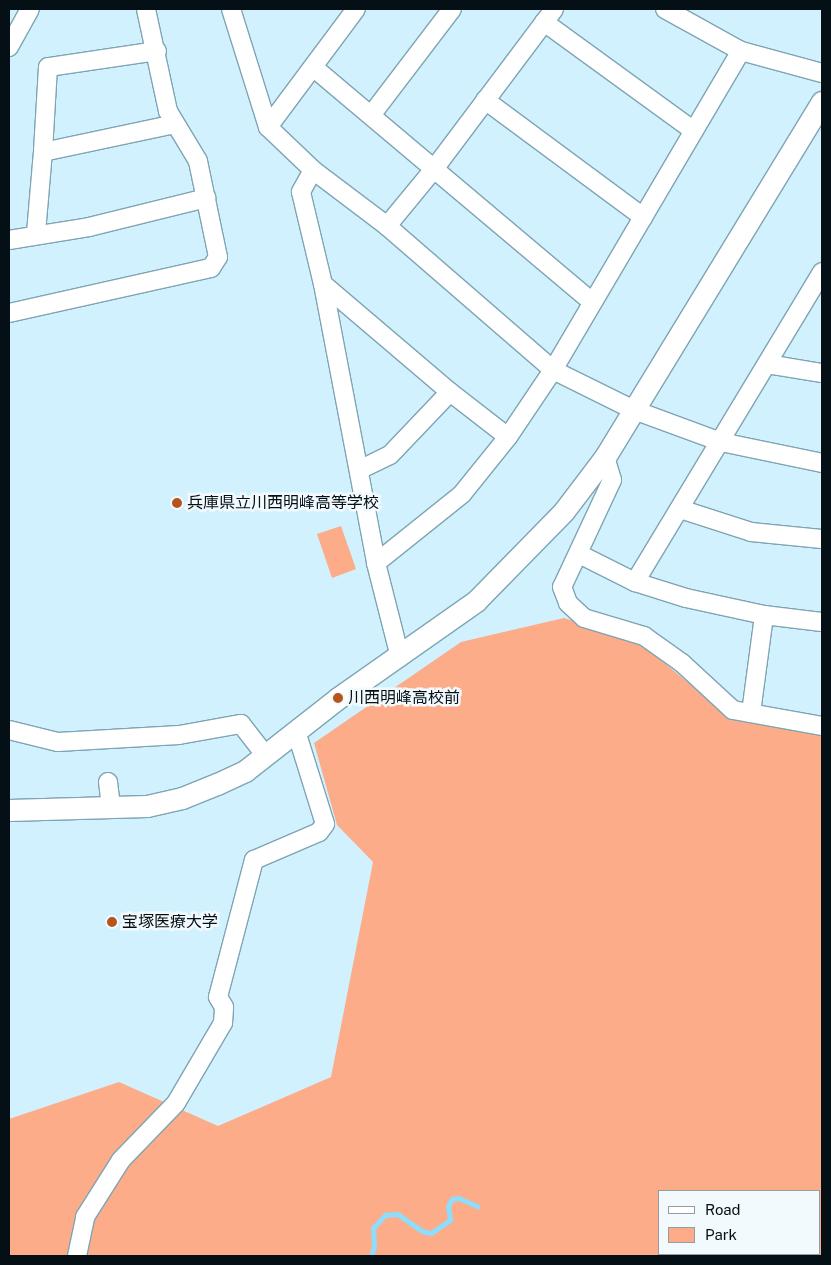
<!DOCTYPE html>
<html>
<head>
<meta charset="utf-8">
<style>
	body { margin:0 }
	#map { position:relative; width:831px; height:1265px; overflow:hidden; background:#d2f1fe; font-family:"Public Sans","Noto Sans JP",sans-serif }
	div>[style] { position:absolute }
	.green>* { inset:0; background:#fcac88 }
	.stream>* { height:4.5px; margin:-2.25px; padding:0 2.25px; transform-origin:2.25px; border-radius:2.25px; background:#8ddefd }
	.roads { filter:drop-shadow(1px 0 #7fa4b3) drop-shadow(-1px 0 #7fa4b3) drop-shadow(0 1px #7fa4b3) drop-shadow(0 -1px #7fa4b3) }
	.minor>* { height:18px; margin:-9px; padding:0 9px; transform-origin:9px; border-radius:9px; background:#fff }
	.tertiary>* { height:21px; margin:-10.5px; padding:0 10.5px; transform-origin:10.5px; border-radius:10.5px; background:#fff }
	.dots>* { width:14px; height:14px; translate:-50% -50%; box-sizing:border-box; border:2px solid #f2fafd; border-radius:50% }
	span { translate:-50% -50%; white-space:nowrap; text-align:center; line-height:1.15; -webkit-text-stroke:5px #f2fafd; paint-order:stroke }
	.poi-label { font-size:16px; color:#041016 }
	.left { translate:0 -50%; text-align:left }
	.frame { position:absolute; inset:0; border:10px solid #041016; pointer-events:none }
	.legend { position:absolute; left:658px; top:1190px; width:162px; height:65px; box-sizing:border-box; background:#f2fafd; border:1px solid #939ca1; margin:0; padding:6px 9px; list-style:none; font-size:15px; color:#041016 }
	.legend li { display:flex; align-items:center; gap:10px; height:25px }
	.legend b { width:25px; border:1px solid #939ca1 }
</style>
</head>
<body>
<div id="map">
	<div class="green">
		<div style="clip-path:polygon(341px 526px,356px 569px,332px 578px,317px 534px)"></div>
		<div style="clip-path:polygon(evenodd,564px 618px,637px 640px,733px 720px,822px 734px,822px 1256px,9px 1256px,9px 1119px,119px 1082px,218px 1126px,331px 1077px,373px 862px,337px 825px,314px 743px,461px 642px,564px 618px,660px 1191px,820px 1191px,820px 1254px,660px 1254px,660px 1191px)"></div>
	</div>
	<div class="stream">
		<div style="left:371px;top:1256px;width:9px;rotate:-72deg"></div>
		<div style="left:374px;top:1247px;width:19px;rotate:-93deg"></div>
		<div style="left:373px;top:1228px;width:18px;rotate:-47deg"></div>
		<div style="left:385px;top:1215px;width:13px;rotate:-4deg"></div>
		<div style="left:398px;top:1214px;width:29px;rotate:35deg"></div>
		<div style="left:422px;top:1231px;width:9px;rotate:13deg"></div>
		<div style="left:431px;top:1233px;width:23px;rotate:-34deg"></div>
		<div style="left:450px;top:1220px;width:14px;rotate:-98deg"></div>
		<div style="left:448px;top:1206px;width:8px;rotate:-60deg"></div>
		<div style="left:452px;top:1199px;width:7px;rotate:-8deg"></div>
		<div style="left:459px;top:1198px;width:20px;rotate:24deg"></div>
	</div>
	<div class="roads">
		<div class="minor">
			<div style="left:231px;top:9px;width:124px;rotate:72.6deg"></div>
			<div style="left:268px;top:127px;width:62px;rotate:43.7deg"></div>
			<div style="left:313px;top:170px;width:93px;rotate:37.1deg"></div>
			<div style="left:387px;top:226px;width:220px;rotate:40.9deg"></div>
			<div style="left:553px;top:370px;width:90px;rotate:26.3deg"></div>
			<div style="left:634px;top:410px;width:93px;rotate:20.2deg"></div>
			<div style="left:721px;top:442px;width:103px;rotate:11.7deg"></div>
			<div style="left:665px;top:9px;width:87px;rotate:28.9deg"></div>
			<div style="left:741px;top:51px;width:84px;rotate:15.2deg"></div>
			<div style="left:544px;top:22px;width:185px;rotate:36deg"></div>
			<div style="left:9px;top:47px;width:43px;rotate:-61.1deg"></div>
			<div style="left:157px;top:51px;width:110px;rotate:171.6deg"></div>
			<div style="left:48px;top:67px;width:85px;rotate:93.4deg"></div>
			<div style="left:43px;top:152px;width:135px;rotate:-12deg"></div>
			<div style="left:313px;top:67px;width:365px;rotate:40.1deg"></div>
			<div style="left:485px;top:100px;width:197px;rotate:36.5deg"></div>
			<div style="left:372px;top:114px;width:132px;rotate:-52.7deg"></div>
			<div style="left:268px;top:127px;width:147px;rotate:-53.3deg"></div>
			<div style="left:313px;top:170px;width:25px;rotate:119deg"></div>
			<div style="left:301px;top:192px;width:95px;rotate:76.6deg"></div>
			<div style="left:323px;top:284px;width:284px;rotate:79.2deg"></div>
			<div style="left:376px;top:563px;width:97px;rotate:75.7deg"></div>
			<div style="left:387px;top:226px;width:74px;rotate:-50.5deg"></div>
			<div style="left:434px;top:169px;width:200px;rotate:-53.1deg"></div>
			<div style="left:36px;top:233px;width:81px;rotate:-85.1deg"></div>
			<div style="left:9px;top:240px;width:81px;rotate:-9.2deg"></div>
			<div style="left:89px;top:227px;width:121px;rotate:-13.9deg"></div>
			<div style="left:323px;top:284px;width:167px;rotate:40.4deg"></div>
			<div style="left:450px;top:392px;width:73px;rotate:37.8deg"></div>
			<div style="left:9px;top:313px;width:207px;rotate:-12.6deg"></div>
			<div style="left:211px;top:268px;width:13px;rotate:-58deg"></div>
			<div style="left:218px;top:257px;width:98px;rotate:-101.8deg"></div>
			<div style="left:198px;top:161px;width:58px;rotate:-121deg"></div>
			<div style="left:168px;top:111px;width:104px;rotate:-102.2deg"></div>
			<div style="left:767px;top:364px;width:56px;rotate:9.3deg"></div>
			<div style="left:605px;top:457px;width:24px;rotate:73deg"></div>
			<div style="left:612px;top:480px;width:118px;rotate:115deg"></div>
			<div style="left:562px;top:587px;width:17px;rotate:69deg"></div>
			<div style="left:568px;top:603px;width:22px;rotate:43deg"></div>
			<div style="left:584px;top:618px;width:63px;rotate:16.7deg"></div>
			<div style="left:644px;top:636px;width:47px;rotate:35.4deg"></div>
			<div style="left:682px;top:663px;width:69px;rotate:42.7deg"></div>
			<div style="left:733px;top:710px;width:90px;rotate:10.2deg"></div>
			<div style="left:359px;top:470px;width:34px;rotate:-26deg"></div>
			<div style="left:390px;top:455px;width:87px;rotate:-46.4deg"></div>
			<div style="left:680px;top:509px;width:75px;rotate:17.9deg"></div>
			<div style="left:751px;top:532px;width:71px;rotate:5.6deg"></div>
			<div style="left:579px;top:554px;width:63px;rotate:26.6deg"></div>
			<div style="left:635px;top:582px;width:53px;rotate:17.4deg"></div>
			<div style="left:686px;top:598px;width:80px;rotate:12.3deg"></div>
			<div style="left:764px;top:615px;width:58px;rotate:6.9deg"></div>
			<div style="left:376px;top:563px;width:110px;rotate:-38.7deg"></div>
			<div style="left:462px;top:494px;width:73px;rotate:-51.1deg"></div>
			<div style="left:508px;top:437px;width:81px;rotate:-56.1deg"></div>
			<div style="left:553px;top:370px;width:370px;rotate:-59.5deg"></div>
			<div style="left:635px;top:582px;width:362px;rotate:-58.9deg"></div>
			<div style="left:751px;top:713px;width:99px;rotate:-82.4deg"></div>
			<div style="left:9px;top:730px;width:50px;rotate:13.8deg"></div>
			<div style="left:58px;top:742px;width:121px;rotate:-3.3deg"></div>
			<div style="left:179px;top:735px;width:63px;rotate:-10.1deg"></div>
			<div style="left:241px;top:724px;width:39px;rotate:52deg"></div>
			<div style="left:108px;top:782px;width:26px;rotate:83deg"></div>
			<div style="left:77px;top:1256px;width:40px;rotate:-78deg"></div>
			<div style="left:85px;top:1217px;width:67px;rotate:-57.7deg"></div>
			<div style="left:121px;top:1160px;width:79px;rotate:-46deg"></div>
			<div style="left:176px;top:1103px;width:93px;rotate:-59.6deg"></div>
			<div style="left:223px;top:1023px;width:16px;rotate:-86deg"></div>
			<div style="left:224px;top:1007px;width:12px;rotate:-121deg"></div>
			<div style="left:218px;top:997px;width:142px;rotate:-75.3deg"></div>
			<div style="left:254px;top:860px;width:71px;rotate:-23.3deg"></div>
			<div style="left:319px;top:832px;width:10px;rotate:-53deg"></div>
			<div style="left:325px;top:824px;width:97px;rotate:-107.3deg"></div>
		</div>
		<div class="tertiary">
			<div style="left:9px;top:810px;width:138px;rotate:-1.7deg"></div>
			<div style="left:147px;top:806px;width:36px;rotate:-13deg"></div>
			<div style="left:182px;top:798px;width:38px;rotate:-22deg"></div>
			<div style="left:217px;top:784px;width:31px;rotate:-25deg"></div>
			<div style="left:245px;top:771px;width:118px;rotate:-38.1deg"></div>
			<div style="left:338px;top:698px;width:169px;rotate:-35.1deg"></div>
			<div style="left:476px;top:601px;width:126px;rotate:-45.6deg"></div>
			<div style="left:564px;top:511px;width:68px;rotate:-52.8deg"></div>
			<div style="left:605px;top:457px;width:416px;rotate:-58.6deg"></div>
		</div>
	</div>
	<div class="dots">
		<div style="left:177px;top:503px;background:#b7531c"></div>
		<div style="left:338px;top:698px;background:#b7531c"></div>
		<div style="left:112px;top:922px;background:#b7531c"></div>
	</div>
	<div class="poi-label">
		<span class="left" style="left:187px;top:503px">兵庫県立川西明峰高等学校</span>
		<span class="left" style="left:348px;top:698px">川西明峰高校前</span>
		<span class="left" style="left:122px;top:922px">宝塚医療大学</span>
	</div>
	<div class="frame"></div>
	<ul class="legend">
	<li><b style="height:6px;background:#fff"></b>Road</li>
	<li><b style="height:14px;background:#fcac88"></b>Park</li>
	</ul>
</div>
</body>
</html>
